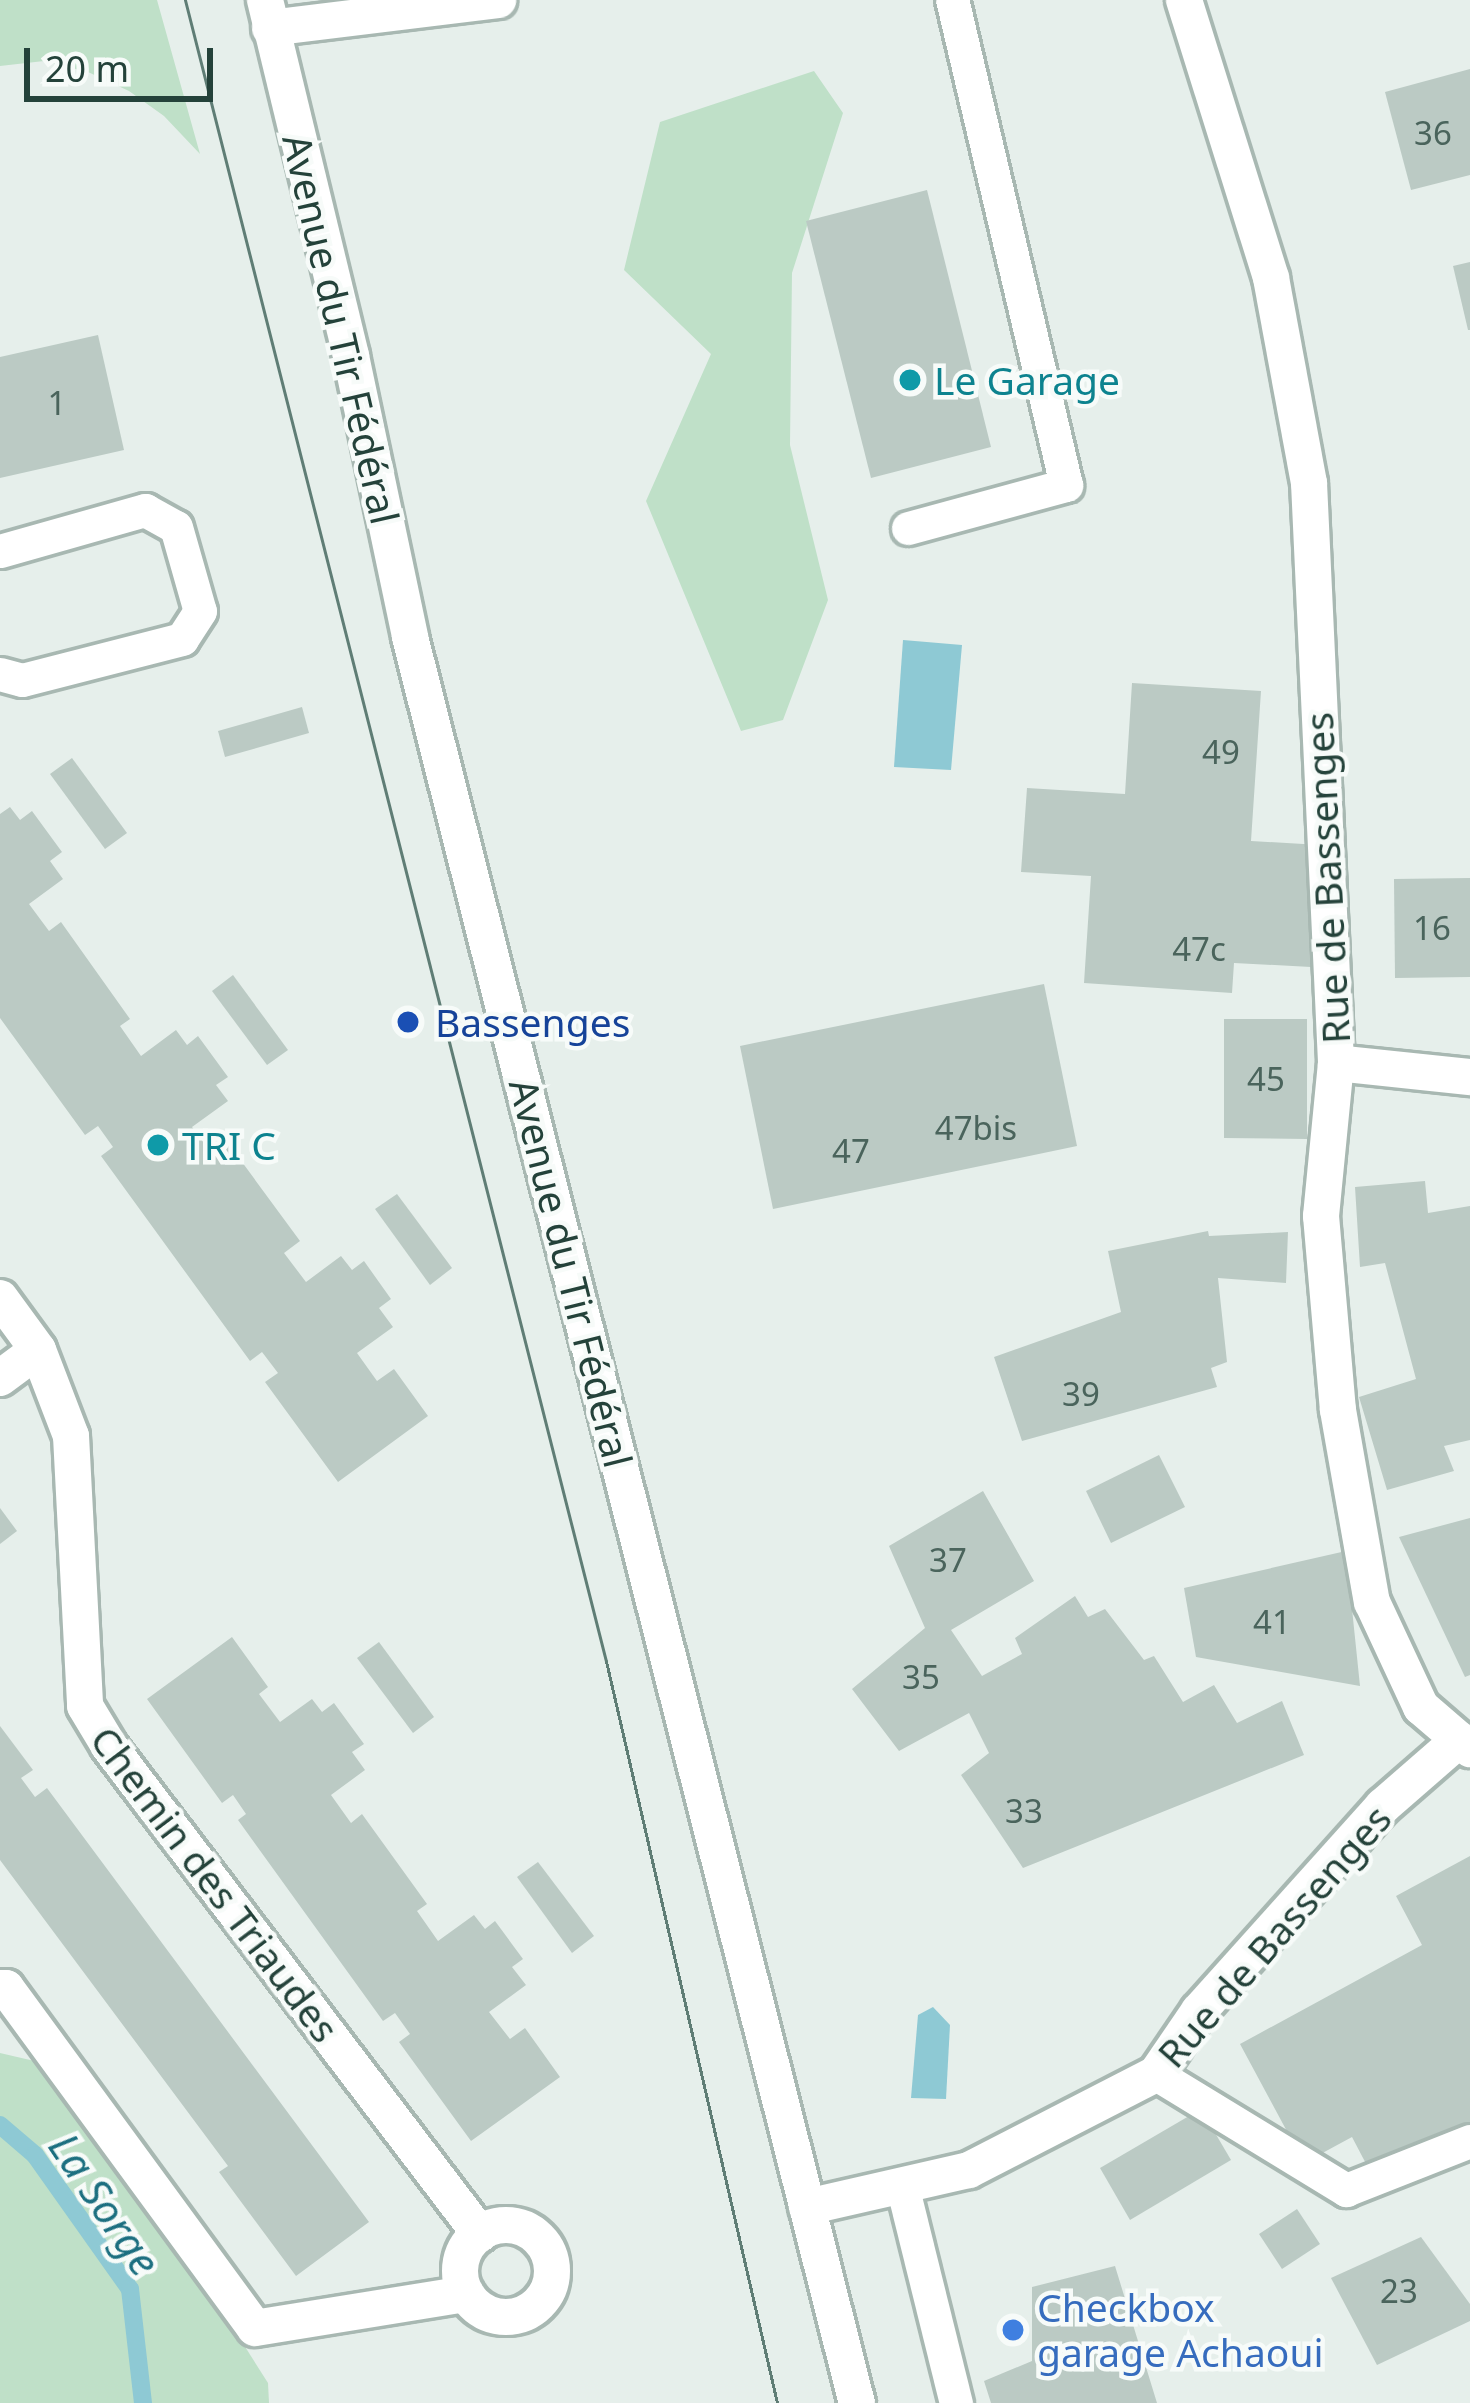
<!DOCTYPE html>
<html>
<head>
<meta charset="utf-8">
<style>
	body { margin:0 }
	#map { position:relative; width:1470px; height:2403px; overflow:hidden; background:#e6efeb; font-family:"Noto Sans",sans-serif }
	div>[style] { position:absolute }
	.green>* { inset:0; background:#bfe0c8 }
	.water>* { inset:0; background:#8ec9d4 }
	.stream>* { height:18px; margin:-9px; padding:0 9px; transform-origin:9px; border-radius:9px; background:#8ec9d4 }
	.building>* { inset:0; background:#bbcac4 }
	.roads { filter:drop-shadow(3px 0 #a8b8b2) drop-shadow(-3px 0 #a8b8b2) drop-shadow(0 3px #a8b8b2) drop-shadow(0 -3px #a8b8b2) }
	.lane>* { height:33px; margin:-16.5px; padding:0 16.5px; transform-origin:16.5px; border-radius:16.5px; background:#fff }
	.street>* { height:36px; margin:-18px; padding:0 18px; transform-origin:18px; border-radius:18px; background:#fff }
	.street>.ring { margin:-18px; padding:0; box-sizing:content-box; background:none; border:36px solid #fff; border-radius:50% }
	.secondary>* { height:36px; margin:-18px; padding:0 18px; transform-origin:18px; border-radius:18px; background:#fff }
	.tram>* { height:3px; margin:-1.5px; padding:0 1.5px; transform-origin:1.5px; border-radius:1.5px; background:#5f7d75 }
	.dots>* { width:33px; height:33px; translate:-50% -50%; box-sizing:border-box; border:6px solid #f7fbf9; border-radius:50% }
	span { translate:-50% -50%; white-space:nowrap; text-align:center; line-height:1.15; -webkit-text-stroke:9px #f7fbf9; paint-order:stroke }
	.number-label { font-size:33px; color:#4a645c }
	.number-label span { -webkit-text-stroke-width:0 }
	.street-label { font-size:39px; color:#24423a }
	.culture-label { font-size:39px; color:#0d838f }
	.left { translate:0 -50%; text-align:left }
	.transit-label { font-size:39px; color:#164399 }
	.shop-label { font-size:39px; color:#366cbe }
	.water-label { font-size:42px; color:#1c6f80; font-style:italic }
	.scale { position:absolute; left:24px; top:48px; width:189px; height:54px; box-sizing:border-box; border:6px solid #24423a; border-top:0; padding-left:15px; font-size:36px; line-height:42px; white-space:nowrap; color:#24423a; -webkit-text-stroke:9px #f7fbf9; paint-order:stroke }
</style>
</head>
<body>
<div id="map">
	<div class="green">
		<div style="clip-path:polygon(0 0,157px 0,200px 154px,164px 116px,129px 91px,88px 72px,44px 61px,0 66px)"></div>
		<div style="clip-path:polygon(814px 71px,843px 113px,792px 273px,790px 445px,828px 600px,783px 720px,741px 731px,646px 501px,711px 354px,624px 270px,660px 122px)"></div>
		<div style="clip-path:polygon(0 2053px,43px 2063px,202px 2279px,268px 2383px,269px 2403px,0 2403px)"></div>
	</div>
	<div class="water">
		<div style="clip-path:polygon(903px 640px,962px 645px,951px 770px,894px 767px)"></div>
		<div style="clip-path:polygon(933px 2007px,950px 2025px,946px 2099px,911px 2098px,918px 2015px)"></div>
	</div>
	<div class="stream">
		<div style="left:0;top:2125px;width:46px;rotate:40.6deg"></div>
		<div style="left:35px;top:2155px;width:164px;rotate:54.7deg"></div>
		<div style="left:130px;top:2289px;width:115px;rotate:83.5deg"></div>
	</div>
	<div class="building">
		<div style="clip-path:polygon(1470px 69px,1470px 175px,1411px 190px,1385px 92px)"></div>
		<div style="clip-path:polygon(927px 190px,991px 447px,871px 478px,806px 221px)"></div>
		<div style="clip-path:polygon(1470px 262px,1470px 330px,1468px 330px,1453px 266px)"></div>
		<div style="clip-path:polygon(98px 335px,124px 450px,0 478px,0 357px)"></div>
		<div style="clip-path:polygon(1132px 683px,1261px 691px,1251px 841px,1320px 845px,1311px 967px,1234px 963px,1232px 993px,1084px 983px,1091px 876px,1021px 872px,1027px 788px,1125px 794px)"></div>
		<div style="clip-path:polygon(302px 707px,309px 733px,225px 757px,218px 731px)"></div>
		<div style="clip-path:polygon(72px 758px,127px 833px,105px 849px,50px 774px)"></div>
		<div style="clip-path:polygon(10px 807px,20px 820px,32px 811px,62px 852px,50px 861px,63px 879px,29px 904px,49px 931px,61px 922px,130px 1019px,120px 1026px,141px 1056px,176px 1030px,187px 1045px,198px 1036px,228px 1077px,216px 1085px,228px 1101px,192px 1127px,212px 1154px,228px 1143px,300px 1241px,284px 1253px,306px 1282px,341px 1256px,352px 1270px,364px 1261px,391px 1299px,379px 1308px,393px 1327px,357px 1353px,377px 1381px,394px 1369px,428px 1416px,338px 1482px,265px 1382px,278px 1373px,262px 1352px,250px 1361px,101px 1156px,113px 1147px,98px 1126px,85px 1135px,0 1018px,0 814px)"></div>
		<div style="clip-path:polygon(1470px 878px,1470px 977px,1395px 978px,1394px 879px)"></div>
		<div style="clip-path:polygon(233px 975px,288px 1050px,267px 1065px,212px 991px)"></div>
		<div style="clip-path:polygon(1044px 984px,1077px 1146px,773px 1209px,740px 1046px)"></div>
		<div style="clip-path:polygon(1224px 1019px,1307px 1019px,1307px 1139px,1224px 1138px)"></div>
		<div style="clip-path:polygon(1425px 1181px,1428px 1213px,1470px 1206px,1470px 1440px,1444px 1446px,1454px 1471px,1387px 1490px,1359px 1397px,1416px 1379px,1385px 1263px,1360px 1267px,1355px 1187px)"></div>
		<div style="clip-path:polygon(397px 1194px,452px 1268px,430px 1285px,375px 1209px)"></div>
		<div style="clip-path:polygon(1208px 1231px,1209px 1236px,1288px 1232px,1286px 1283px,1218px 1278px,1227px 1362px,1211px 1368px,1217px 1387px,1022px 1441px,994px 1357px,1121px 1312px,1108px 1251px)"></div>
		<div style="clip-path:polygon(1159px 1455px,1185px 1507px,1111px 1543px,1086px 1491px)"></div>
		<div style="clip-path:polygon(983px 1491px,1034px 1581px,951px 1630px,982px 1676px,1022px 1654px,1015px 1638px,1075px 1596px,1088px 1617px,1105px 1609px,1144px 1660px,1154px 1656px,1183px 1702px,1214px 1685px,1237px 1723px,1282px 1701px,1304px 1755px,1023px 1868px,961px 1775px,989px 1753px,969px 1713px,899px 1751px,852px 1689px,925px 1628px,889px 1546px)"></div>
		<div style="clip-path:polygon(0 1508px,17px 1531px,0 1544px)"></div>
		<div style="clip-path:polygon(1470px 1518px,1470px 1675px,1465px 1677px,1399px 1537px)"></div>
		<div style="clip-path:polygon(1346px 1551px,1360px 1686px,1196px 1657px,1184px 1588px)"></div>
		<div style="clip-path:polygon(232px 1637px,268px 1687px,259px 1694px,280px 1722px,312px 1699px,322px 1712px,334px 1703px,364px 1744px,352px 1752px,365px 1770px,331px 1795px,351px 1823px,362px 1814px,427px 1904px,417px 1911px,438px 1941px,474px 1915px,485px 1929px,495px 1921px,523px 1959px,512px 1967px,526px 1985px,489px 2012px,510px 2039px,525px 2028px,560px 2077px,471px 2141px,399px 2042px,410px 2034px,395px 2013px,383px 2021px,238px 1820px,246px 1814px,233px 1795px,222px 1803px,147px 1699px)"></div>
		<div style="clip-path:polygon(379px 1642px,434px 1717px,413px 1733px,357px 1658px)"></div>
		<div style="clip-path:polygon(0 1726px,33px 1770px,21px 1778px,35px 1797px,47px 1788px,369px 2222px,296px 2276px,219px 2172px,228px 2166px,0 1860px)"></div>
		<div style="clip-path:polygon(1470px 1856px,1470px 2124px,1373px 2177px,1352px 2137px,1304px 2163px,1240px 2044px,1422px 1945px,1396px 1896px)"></div>
		<div style="clip-path:polygon(538px 1862px,594px 1936px,572px 1953px,517px 1877px)"></div>
		<div style="clip-path:polygon(1201px 2109px,1231px 2160px,1130px 2220px,1100px 2168px)"></div>
		<div style="clip-path:polygon(1297px 2209px,1320px 2244px,1282px 2269px,1259px 2234px)"></div>
		<div style="clip-path:polygon(1421px 2237px,1470px 2304px,1470px 2321px,1377px 2365px,1331px 2278px)"></div>
		<div style="clip-path:polygon(1115px 2266px,1157px 2403px,991px 2403px,984px 2381px,1032px 2361px,1032px 2287px)"></div>
	</div>
	<div class="roads">
		<div class="lane">
			<div style="left:908px;top:528px;width:164px;rotate:-15.2deg"></div>
			<div style="left:1066px;top:485px;width:498px;rotate:-103.2deg"></div>
			<div style="left:0;top:551px;width:151px;rotate:-15.8deg"></div>
			<div style="left:145px;top:510px;width:35px;rotate:29deg"></div>
			<div style="left:176px;top:527px;width:87px;rotate:74.1deg"></div>
			<div style="left:200px;top:611px;width:33px;rotate:123deg"></div>
			<div style="left:182px;top:639px;width:165px;rotate:165.6deg"></div>
			<div style="left:22px;top:680px;width:23px;rotate:-165deg"></div>
			<div style="left:1156px;top:2074px;width:223px;rotate:31.4deg"></div>
			<div style="left:1346px;top:2190px;width:133px;rotate:-21.6deg"></div>
			<div style="left:902px;top:2185px;width:225px;rotate:76.1deg"></div>
		</div>
		<div class="street">
			<div style="left:1184px;top:0;width:291px;rotate:72.6deg"></div>
			<div style="left:1271px;top:278px;width:208px;rotate:79.5deg"></div>
			<div style="left:1309px;top:483px;width:581px;rotate:87.33deg"></div>
			<div style="left:1336px;top:1063px;width:154px;rotate:95.6deg"></div>
			<div style="left:1321px;top:1216px;width:195px;rotate:85deg"></div>
			<div style="left:1338px;top:1410px;width:195px;rotate:80deg"></div>
			<div style="left:1372px;top:1602px;width:116px;rotate:65deg"></div>
			<div style="left:1421px;top:1707px;width:65px;rotate:40.6deg"></div>
			<div style="left:270px;top:28px;width:230px;rotate:-7deg"></div>
			<div style="left:1336px;top:1063px;width:135px;rotate:6deg"></div>
			<div style="left:0;top:1298px;width:64px;rotate:53.8deg"></div>
			<div style="left:38px;top:1350px;width:92px;rotate:69deg"></div>
			<div style="left:71px;top:1436px;width:270px;rotate:87deg"></div>
			<div style="left:85px;top:1706px;width:47px;rotate:59deg"></div>
			<div style="left:109px;top:1746px;width:613px;rotate:52.76deg"></div>
			<div style="left:0;top:1378px;width:47px;rotate:-36.4deg"></div>
			<div style="left:0;top:1988px;width:6px"></div>
			<div style="left:6px;top:1988px;width:421px;rotate:53.8deg"></div>
			<div style="left:255px;top:2328px;width:214px;rotate:-9.2deg"></div>
			<div style="left:807px;top:2207px;width:166px;rotate:-12.9deg"></div>
			<div style="left:969px;top:2170px;width:210px;rotate:-27.2deg"></div>
			<div style="left:1156px;top:2074px;width:76px;rotate:-55.7deg"></div>
			<div style="left:1199px;top:2011px;width:275px;rotate:-48.1deg"></div>
			<div style="left:1383px;top:1806px;width:101px;rotate:-41deg"></div>
			<div class="ring" style="left:460px;top:2225px;width:56px;height:56px"></div>
		</div>
		<div class="secondary">
			<div style="left:265px;top:0;width:366px;rotate:76.4deg"></div>
			<div style="left:351px;top:356px;width:287px;rotate:78.1deg"></div>
			<div style="left:410px;top:637px;width:1822px;rotate:75.8deg"></div>
		</div>
	</div>
	<div class="tram">
		<div style="left:185px;top:0;width:1714px;rotate:75.78deg"></div>
		<div style="left:606px;top:1661px;width:761px;rotate:77.02deg"></div>
	</div>
	<div class="dots">
		<div style="left:910px;top:380px;background:#0f9aa8"></div>
		<div style="left:408px;top:1022px;background:#1a4fb4"></div>
		<div style="left:158px;top:1145px;background:#0f9aa8"></div>
		<div style="left:1013px;top:2330px;background:#3f7fe0"></div>
	</div>
	<div class="number-label">
		<span style="left:1433px;top:133px">36</span>
		<span style="left:57px;top:403px">1</span>
		<span style="left:1221px;top:752px">49</span>
		<span style="left:1432px;top:928px">16</span>
		<span style="left:1199px;top:949px">47c</span>
		<span style="left:1266px;top:1079px">45</span>
		<span style="left:976px;top:1128px">47bis</span>
		<span style="left:851px;top:1151px">47</span>
		<span style="left:1081px;top:1394px">39</span>
		<span style="left:948px;top:1560px">37</span>
		<span style="left:1272px;top:1622px">41</span>
		<span style="left:921px;top:1677px">35</span>
		<span style="left:1024px;top:1811px">33</span>
		<span style="left:1399px;top:2291px">23</span>
	</div>
	<div class="street-label">
		<span style="left:341px;top:329px;rotate:77deg">Avenue du Tir Fédéral</span>
		<span style="left:1327px;top:878px;rotate:-93deg">Rue de Bassenges</span>
		<span style="left:571px;top:1273px;rotate:76deg">Avenue du Tir Fédéral</span>
		<span style="left:215px;top:1884px;rotate:53deg">Chemin des Triaudes</span>
		<span style="left:1274px;top:1936px;rotate:-49deg">Rue de Bassenges</span>
	</div>
	<div class="culture-label">
		<span class="left" style="left:934px;top:380px">Le Garage</span>
		<span class="left" style="left:182px;top:1145px">TRI C</span>
	</div>
	<div class="transit-label">
		<span class="left" style="left:435px;top:1022px">Bassenges</span>
	</div>
	<div class="shop-label">
		<span class="left" style="left:1037px;top:2330px">Checkbox<br>garage Achaoui</span>
	</div>
	<div class="water-label">
		<span style="left:105px;top:2204px;rotate:56deg">La Sorge</span>
	</div>
	<div class="scale">20 m</div>
</div>
</body>
</html>
